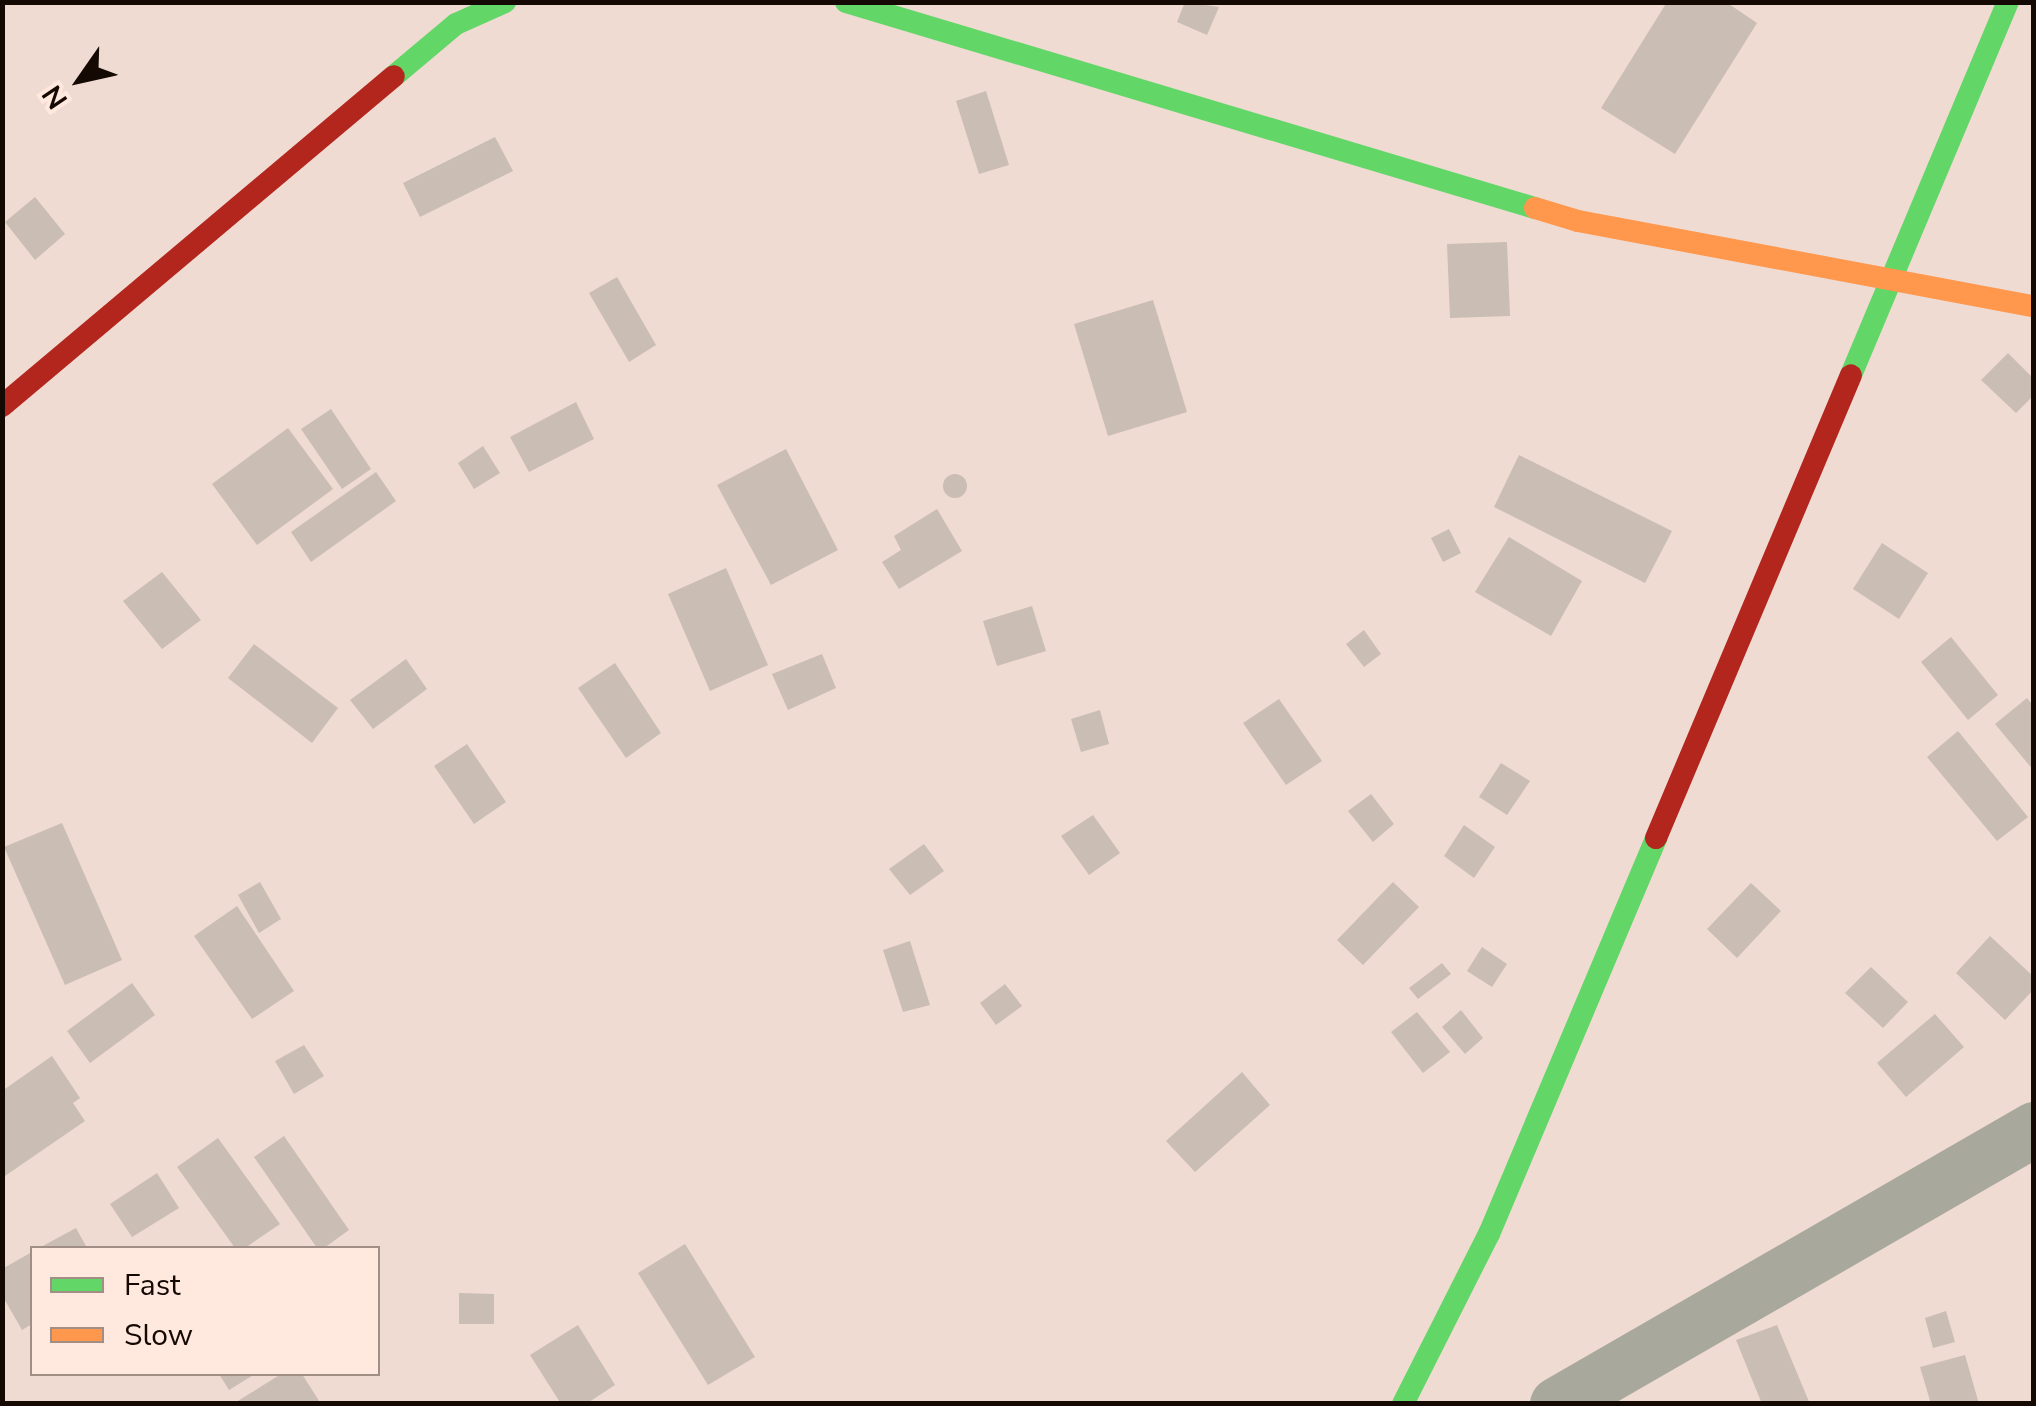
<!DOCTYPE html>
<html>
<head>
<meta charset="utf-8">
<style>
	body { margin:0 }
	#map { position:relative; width:2036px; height:1406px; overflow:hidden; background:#efdbd2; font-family:"Nunito Sans",sans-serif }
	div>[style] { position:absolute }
	.building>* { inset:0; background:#cabdb3 }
	.round { border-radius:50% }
	.street>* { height:55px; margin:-27.5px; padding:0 27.5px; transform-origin:27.5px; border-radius:27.5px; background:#a8a89c }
	.fast>* { height:22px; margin:-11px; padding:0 11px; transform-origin:11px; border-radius:11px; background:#63d668 }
	.slow>* { height:22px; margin:-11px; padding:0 11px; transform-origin:11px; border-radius:11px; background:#ff974d }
	.jam>* { height:22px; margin:-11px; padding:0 11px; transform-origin:11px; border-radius:11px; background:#b3261e }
	span { translate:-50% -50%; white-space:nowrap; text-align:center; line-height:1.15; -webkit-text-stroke:9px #ffe8dd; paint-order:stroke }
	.frame { position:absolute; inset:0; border:5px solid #150904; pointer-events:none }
	.legend { position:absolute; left:30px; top:1246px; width:350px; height:130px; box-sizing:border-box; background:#ffe8dd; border:2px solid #a18f86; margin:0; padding:12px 18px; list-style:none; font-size:30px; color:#150904 }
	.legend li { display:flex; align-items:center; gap:20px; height:50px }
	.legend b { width:50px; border:2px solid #a18f86 }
	.north { position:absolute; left:30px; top:30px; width:100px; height:100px; -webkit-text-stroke:8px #ffe8dd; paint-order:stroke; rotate:236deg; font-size:28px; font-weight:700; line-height:40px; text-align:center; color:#150904 }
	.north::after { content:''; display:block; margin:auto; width:35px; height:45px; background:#150904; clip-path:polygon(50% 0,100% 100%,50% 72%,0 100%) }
</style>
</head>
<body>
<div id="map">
	<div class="building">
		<div style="clip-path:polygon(1185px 2px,1219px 7px,1207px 35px,1177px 22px)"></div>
		<div style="clip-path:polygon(1667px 2px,1726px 2px,1757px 23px,1675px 154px,1601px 108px)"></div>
		<div style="clip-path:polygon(986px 91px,1009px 165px,979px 174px,956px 101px)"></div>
		<div style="clip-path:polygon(495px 137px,513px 171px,420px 217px,403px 183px)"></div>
		<div style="clip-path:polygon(35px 197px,65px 234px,35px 260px,5px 222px)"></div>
		<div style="clip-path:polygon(1507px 242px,1510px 316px,1450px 318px,1447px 244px)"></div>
		<div style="clip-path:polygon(617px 277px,656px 345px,629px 362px,589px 293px)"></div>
		<div style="clip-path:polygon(1153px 300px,1187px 412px,1108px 436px,1074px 324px)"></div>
		<div style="clip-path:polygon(2008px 353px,2034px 379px,2034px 395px,2016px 413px,1981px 380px)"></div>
		<div style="clip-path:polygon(576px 402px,594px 439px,529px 472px,510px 437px)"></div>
		<div style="clip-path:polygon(331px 409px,371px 469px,342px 489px,301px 429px)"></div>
		<div style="clip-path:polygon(288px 428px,333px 489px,257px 545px,212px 484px)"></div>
		<div style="clip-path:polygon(483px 446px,500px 473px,474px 489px,458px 463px)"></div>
		<div style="clip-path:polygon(786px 449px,838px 550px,771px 585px,717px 485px)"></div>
		<div style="clip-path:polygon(1519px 455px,1672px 531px,1645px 583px,1494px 507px)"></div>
		<div style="clip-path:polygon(376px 472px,396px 501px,311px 562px,291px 532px)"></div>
		<div class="round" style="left:943px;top:474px;width:24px;height:24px"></div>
		<div style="clip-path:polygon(937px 509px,962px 551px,899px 589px,882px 562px,901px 550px,894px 536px)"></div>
		<div style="clip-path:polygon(1449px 529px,1461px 553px,1443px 562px,1431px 538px)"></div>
		<div style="clip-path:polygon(1509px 537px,1582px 581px,1551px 636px,1475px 592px)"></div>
		<div style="clip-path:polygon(1882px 543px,1928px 573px,1899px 619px,1853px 589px)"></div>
		<div style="clip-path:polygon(726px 568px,768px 665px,710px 691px,668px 594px)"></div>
		<div style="clip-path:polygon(162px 572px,201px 620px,162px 649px,123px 601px)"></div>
		<div style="clip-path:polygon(1032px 606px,1046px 651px,997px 666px,983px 621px)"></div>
		<div style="clip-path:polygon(1364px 630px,1381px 654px,1364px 667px,1346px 644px)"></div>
		<div style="clip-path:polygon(1951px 637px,1998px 695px,1968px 720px,1921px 662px)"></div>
		<div style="clip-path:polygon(254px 644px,338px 708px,312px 743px,228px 678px)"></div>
		<div style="clip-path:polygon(822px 654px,836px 688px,788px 710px,772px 674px)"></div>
		<div style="clip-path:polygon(406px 659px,427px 689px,373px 729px,350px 700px)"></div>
		<div style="clip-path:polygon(615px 663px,661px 733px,626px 758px,578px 688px)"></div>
		<div style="clip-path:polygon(2027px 698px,2034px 707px,2034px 771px,1995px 724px)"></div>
		<div style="clip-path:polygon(1279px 699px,1322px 761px,1286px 785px,1243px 723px)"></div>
		<div style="clip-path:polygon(1100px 710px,1109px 744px,1081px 752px,1071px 719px)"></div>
		<div style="clip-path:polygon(1958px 731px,2028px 817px,1997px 841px,1927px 757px)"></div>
		<div style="clip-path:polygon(467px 744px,506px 802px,474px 824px,434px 766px)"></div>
		<div style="clip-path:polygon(1501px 763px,1530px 781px,1507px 815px,1479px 797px)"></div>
		<div style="clip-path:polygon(1371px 794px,1394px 824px,1373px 842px,1348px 811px)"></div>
		<div style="clip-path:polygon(1093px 815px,1120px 853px,1089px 875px,1061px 836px)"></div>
		<div style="clip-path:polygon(62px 823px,122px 960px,65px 985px,4px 847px)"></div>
		<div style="clip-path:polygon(1464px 825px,1495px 847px,1474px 878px,1444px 856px)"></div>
		<div style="clip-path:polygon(924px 844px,944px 871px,910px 895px,889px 869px)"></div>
		<div style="clip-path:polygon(260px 882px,281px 919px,259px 933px,238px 895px)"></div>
		<div style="clip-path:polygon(1393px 882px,1419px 907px,1363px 965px,1337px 940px)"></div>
		<div style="clip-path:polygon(1751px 883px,1781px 911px,1737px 958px,1707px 929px)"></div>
		<div style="clip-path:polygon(237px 906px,294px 991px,252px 1019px,194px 936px)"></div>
		<div style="clip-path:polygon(1990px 936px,2034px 977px,2034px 989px,2005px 1020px,1956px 973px)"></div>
		<div style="clip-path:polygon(910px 941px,930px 1005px,903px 1012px,883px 950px)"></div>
		<div style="clip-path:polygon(1482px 947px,1507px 964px,1492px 987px,1467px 971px)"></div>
		<div style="clip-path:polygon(1442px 963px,1451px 974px,1418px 999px,1409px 988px)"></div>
		<div style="clip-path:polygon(1871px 967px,1908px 1002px,1883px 1028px,1845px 993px)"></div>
		<div style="clip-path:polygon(132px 983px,155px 1015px,90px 1063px,67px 1031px)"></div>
		<div style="clip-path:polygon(1005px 984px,1022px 1006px,996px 1025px,980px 1003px)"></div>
		<div style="clip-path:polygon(1461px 1010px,1483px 1038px,1465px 1054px,1442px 1027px)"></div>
		<div style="clip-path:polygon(1417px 1012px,1450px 1052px,1423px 1073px,1391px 1032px)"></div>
		<div style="clip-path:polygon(1935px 1014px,1964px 1047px,1906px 1097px,1877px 1063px)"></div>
		<div style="clip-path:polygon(304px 1045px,324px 1076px,294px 1094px,275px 1061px)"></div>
		<div style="clip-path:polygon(52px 1056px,80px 1098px,73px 1103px,85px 1121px,2px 1178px,2px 1091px)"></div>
		<div style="clip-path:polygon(1242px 1072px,1270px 1105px,1195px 1172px,1166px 1141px)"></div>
		<div style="clip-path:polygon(284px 1136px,349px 1230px,324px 1248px,317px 1248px,254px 1157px)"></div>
		<div style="clip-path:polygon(218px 1138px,280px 1224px,245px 1248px,235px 1248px,177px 1167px)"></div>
		<div style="clip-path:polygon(157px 1173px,179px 1208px,132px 1237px,110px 1204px)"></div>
		<div style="clip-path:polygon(76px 1228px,87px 1248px,39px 1248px)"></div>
		<div style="clip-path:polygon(685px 1244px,755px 1357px,708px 1385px,638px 1273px)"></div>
		<div style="clip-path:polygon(32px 1252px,32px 1324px,22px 1330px,2px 1295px,2px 1269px)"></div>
		<div style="clip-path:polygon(459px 1293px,494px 1294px,494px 1324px,459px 1324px)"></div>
		<div style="clip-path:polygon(1946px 1311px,1955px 1342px,1933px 1348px,1925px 1318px)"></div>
		<div style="clip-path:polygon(578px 1325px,615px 1385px,586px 1404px,561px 1404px,530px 1355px)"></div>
		<div style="clip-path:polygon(1777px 1325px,1810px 1404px,1762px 1404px,1736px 1340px)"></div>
		<div style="clip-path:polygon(1965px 1355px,1979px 1404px,1931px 1404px,1920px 1367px)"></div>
		<div style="clip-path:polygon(219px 1374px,255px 1374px,229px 1390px)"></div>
		<div style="clip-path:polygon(281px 1374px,302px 1374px,321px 1404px,233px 1404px)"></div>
	</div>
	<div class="street">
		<div style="left:1557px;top:1404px;width:551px;rotate:-29.96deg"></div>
	</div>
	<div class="fast">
		<div style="left:846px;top:2px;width:719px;rotate:16.65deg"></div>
		<div style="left:394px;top:76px;width:81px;rotate:-40deg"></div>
		<div style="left:456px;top:24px;width:54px;rotate:-24.2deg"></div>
		<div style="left:1851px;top:375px;width:405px;rotate:-67.2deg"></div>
		<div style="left:1403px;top:1404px;width:191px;rotate:-63.2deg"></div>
		<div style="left:1489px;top:1234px;width:430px;rotate:-67.1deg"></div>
	</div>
	<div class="slow">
		<div style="left:1535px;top:208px;width:45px;rotate:16.8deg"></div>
		<div style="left:1578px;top:221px;width:464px;rotate:10.6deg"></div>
	</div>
	<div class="jam">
		<div style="left:2px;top:406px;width:512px;rotate:-40.09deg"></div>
		<div style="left:1656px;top:838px;width:502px;rotate:-67.16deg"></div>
	</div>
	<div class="frame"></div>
	<ul class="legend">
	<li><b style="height:12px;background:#63d668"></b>Fast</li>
	<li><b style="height:12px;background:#ff974d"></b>Slow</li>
	</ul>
	<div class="north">N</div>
</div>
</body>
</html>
